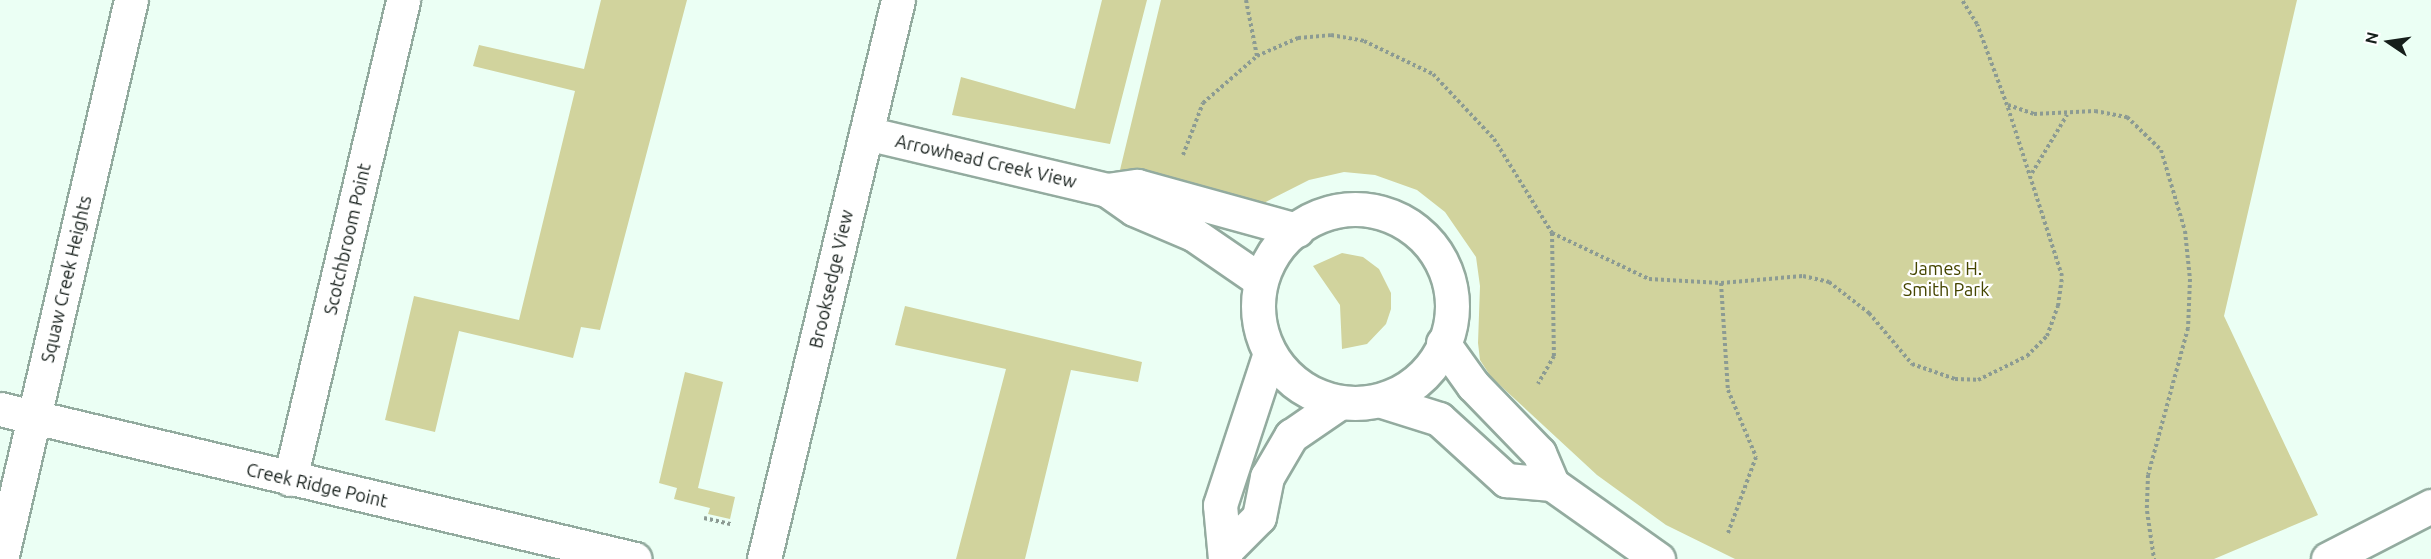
<!DOCTYPE html>
<html>
<head>
<meta charset="utf-8">
<style>
	body { margin:0 }
	#map { position:relative; width:2431px; height:559px; overflow:hidden; background:#ebfff4; font-family:Ubuntu,sans-serif }
	div>[style] { position:absolute }
	.green>* { inset:0; background:#d1d39d }
	.path>* { height:4px; margin-top:-2px; transform-origin:0; background:repeating-linear-gradient(90deg,#8c9b93 0 3px,transparent 0 6px) }
	.roads { filter:drop-shadow(2px 0 #93ab9f) drop-shadow(-2px 0 #93ab9f) drop-shadow(0 2px #93ab9f) drop-shadow(0 -2px #93ab9f) }
	.minor>* { height:33px; margin:-16.5px; padding:0 16.5px; transform-origin:16.5px; border-radius:16.5px; background:#fff }
	.minor>.ring { margin:-16.5px; padding:0; box-sizing:content-box; background:none; border:33px solid #fff; border-radius:50% }
	span { translate:-50% -50%; white-space:nowrap; text-align:center; line-height:1.15; -webkit-text-stroke:4.5px #fff; paint-order:stroke }
	.street-label { font-size:18px; color:#161f1b }
	.park-label { font-size:18px; color:#454500 }
	.north { position:absolute; left:2359px; top:12px; width:60px; height:60px; -webkit-text-stroke:4px #fff; paint-order:stroke; rotate:283deg; font-size:16px; font-weight:700; line-height:24px; text-align:center; color:#161f1b }
	.north::after { content:''; display:block; margin:auto; width:21px; height:27px; background:#161f1b; clip-path:polygon(50% 0,100% 100%,50% 72%,0 100%) }
</style>
</head>
<body>
<div id="map">
	<div class="green">
		<div style="clip-path:polygon(601px 0,687px 0,600px 330px,581px 327px,573px 358px,459px 331px,435px 432px,385px 420px,414px 296px,519px 320px,575px 91px,473px 66px,479px 45px,584px 69px)"></div>
		<div style="clip-path:polygon(1102px 0,1147px 0,1110px 144px,952px 115px,961px 77px,1075px 109px)"></div>
		<div style="clip-path:polygon(1161px 0,2297px 0,2224px 316px,2318px 515px,2214px 559px,1735px 559px,1666px 525px,1597px 475px,1491px 377px,1480px 360px,1478px 343px,1480px 286px,1476px 257px,1445px 212px,1417px 190px,1375px 175px,1344px 172px,1309px 180px,1256px 207px,1120px 170px)"></div>
		<div style="clip-path:polygon(1342px 253px,1363px 257px,1379px 269px,1391px 293px,1391px 309px,1386px 324px,1367px 344px,1342px 349px,1340px 305px,1313px 266px)"></div>
		<div style="clip-path:polygon(905px 306px,1142px 362px,1138px 382px,1071px 370px,1025px 559px,956px 559px,1006px 369px,895px 345px)"></div>
		<div style="clip-path:polygon(685px 372px,723px 382px,698px 488px,735px 497px,730px 519px,708px 514px,710px 508px,674px 499px,677px 488px,659px 483px)"></div>
	</div>
	<div class="path">
		<div style="left:1246px;top:0;width:57px;rotate:78.9deg"></div>
		<div style="left:2008px;top:105px;width:28px;rotate:19deg"></div>
		<div style="left:2034px;top:114px;width:61px;rotate:-2.8deg"></div>
		<div style="left:2095px;top:111px;width:33px;rotate:11deg"></div>
		<div style="left:2127px;top:117px;width:47px;rotate:44.1deg"></div>
		<div style="left:2161px;top:150px;width:84px;rotate:73.5deg"></div>
		<div style="left:2185px;top:231px;width:48px;rotate:84.1deg"></div>
		<div style="left:2190px;top:279px;width:49px;rotate:92.3deg"></div>
		<div style="left:2188px;top:328px;width:152px;rotate:105.2deg"></div>
		<div style="left:2148px;top:475px;width:36px;rotate:92deg"></div>
		<div style="left:2147px;top:511px;width:49px;rotate:81.7deg"></div>
		<div style="left:1183px;top:155px;width:56px;rotate:-69deg"></div>
		<div style="left:1203px;top:103px;width:72px;rotate:-41deg"></div>
		<div style="left:1257px;top:56px;width:45px;rotate:-23.7deg"></div>
		<div style="left:1298px;top:38px;width:33px;rotate:-5deg"></div>
		<div style="left:1331px;top:35px;width:34px;rotate:10deg"></div>
		<div style="left:1364px;top:41px;width:76px;rotate:25.6deg"></div>
		<div style="left:1433px;top:74px;width:89px;rotate:46.8deg"></div>
		<div style="left:1494px;top:139px;width:110px;rotate:58.3deg"></div>
		<div style="left:1552px;top:233px;width:123px;rotate:89.1deg"></div>
		<div style="left:1554px;top:356px;width:32px;rotate:120deg"></div>
		<div style="left:2032px;top:173px;width:68px;rotate:-58.9deg"></div>
		<div style="left:1552px;top:233px;width:107px;rotate:25.4deg"></div>
		<div style="left:1649px;top:279px;width:72px;rotate:3.2deg"></div>
		<div style="left:1721px;top:283px;width:82px;rotate:-4.9deg"></div>
		<div style="left:1803px;top:276px;width:27px;rotate:13deg"></div>
		<div style="left:1829px;top:282px;width:51px;rotate:37.8deg"></div>
		<div style="left:1869px;top:313px;width:67px;rotate:49.9deg"></div>
		<div style="left:1912px;top:364px;width:46px;rotate:19.2deg"></div>
		<div style="left:1955px;top:379px;width:23px;rotate:2deg"></div>
		<div style="left:1978px;top:380px;width:55px;rotate:-26.1deg"></div>
		<div style="left:2027px;top:356px;width:28px;rotate:-45deg"></div>
		<div style="left:2047px;top:336px;width:32px;rotate:-70deg"></div>
		<div style="left:2058px;top:306px;width:30px;rotate:-82deg"></div>
		<div style="left:2062px;top:276px;width:180px;rotate:-107.8deg"></div>
		<div style="left:2007px;top:105px;width:86px;rotate:-110.3deg"></div>
		<div style="left:1977px;top:24px;width:28px;rotate:-122deg"></div>
		<div style="left:1721px;top:283px;width:107px;rotate:86.3deg"></div>
		<div style="left:1728px;top:390px;width:73px;rotate:67.3deg"></div>
		<div style="left:1756px;top:457px;width:81px;rotate:110.2deg"></div>
		<div style="left:704px;top:518px;width:28px;rotate:13deg"></div>
	</div>
	<div class="roads">
		<div class="minor">
			<div style="left:866px;top:133px;width:248px;rotate:13.3deg"></div>
			<div style="left:1107px;top:190px;width:30px;rotate:-8deg"></div>
			<div style="left:1137px;top:186px;width:166px;rotate:15.4deg"></div>
			<div style="left:1107px;top:190px;width:33px;rotate:35deg"></div>
			<div style="left:1134px;top:209px;width:64px;rotate:23deg"></div>
			<div style="left:1193px;top:234px;width:81px;rotate:34.5deg"></div>
			<div class="ring" style="left:1258px;top:209px;width:161px;height:161px"></div>
			<div style="left:1443px;top:343px;width:52px;rotate:54.5deg"></div>
			<div style="left:1473px;top:385px;width:95px;rotate:45.9deg"></div>
			<div style="left:1539px;top:453px;width:34px;rotate:67deg"></div>
			<div style="left:1552px;top:484px;width:130px;rotate:35.3deg"></div>
			<div style="left:1382px;top:401px;width:60px;rotate:17.5deg"></div>
			<div style="left:1439px;top:419px;width:91px;rotate:42.3deg"></div>
			<div style="left:1506px;top:480px;width:46px;rotate:5deg"></div>
			<div style="left:0;top:409px;width:652px;rotate:13.29deg"></div>
			<div style="left:290px;top:479px;width:492px;rotate:-76.7deg"></div>
			<div style="left:1227px;top:549px;width:45px;rotate:-45deg"></div>
			<div style="left:1259px;top:517px;width:41px;rotate:-78.7deg"></div>
			<div style="left:1267px;top:477px;width:48px;rotate:-59.7deg"></div>
			<div style="left:1291px;top:436px;width:58px;rotate:-34.5deg"></div>
			<div style="left:1px;top:559px;width:574px;rotate:-76.91deg"></div>
			<div style="left:764px;top:559px;width:575px;rotate:-76.52deg"></div>
			<div style="left:1225px;top:559px;width:54px;rotate:-95.3deg"></div>
			<div style="left:1220px;top:505px;width:157px;rotate:-71.8deg"></div>
			<div style="left:2328px;top:559px;width:116px;rotate:-27.2deg"></div>
		</div>
	</div>
	<div class="street-label">
		<span style="left:986px;top:161px;rotate:13deg">Arrowhead Creek View</span>
		<span style="left:347px;top:239px;rotate:-77deg">Scotchbroom Point</span>
		<span style="left:66px;top:279px;rotate:-77deg">Squaw Creek Heights</span>
		<span style="left:831px;top:279px;rotate:-77deg">Brooksedge View</span>
		<span style="left:317px;top:485px;rotate:13deg">Creek Ridge Point</span>
	</div>
	<div class="park-label">
		<span style="left:1946px;top:279px">James H.<br>Smith Park</span>
	</div>
	<div class="north">N</div>
</div>
</body>
</html>
